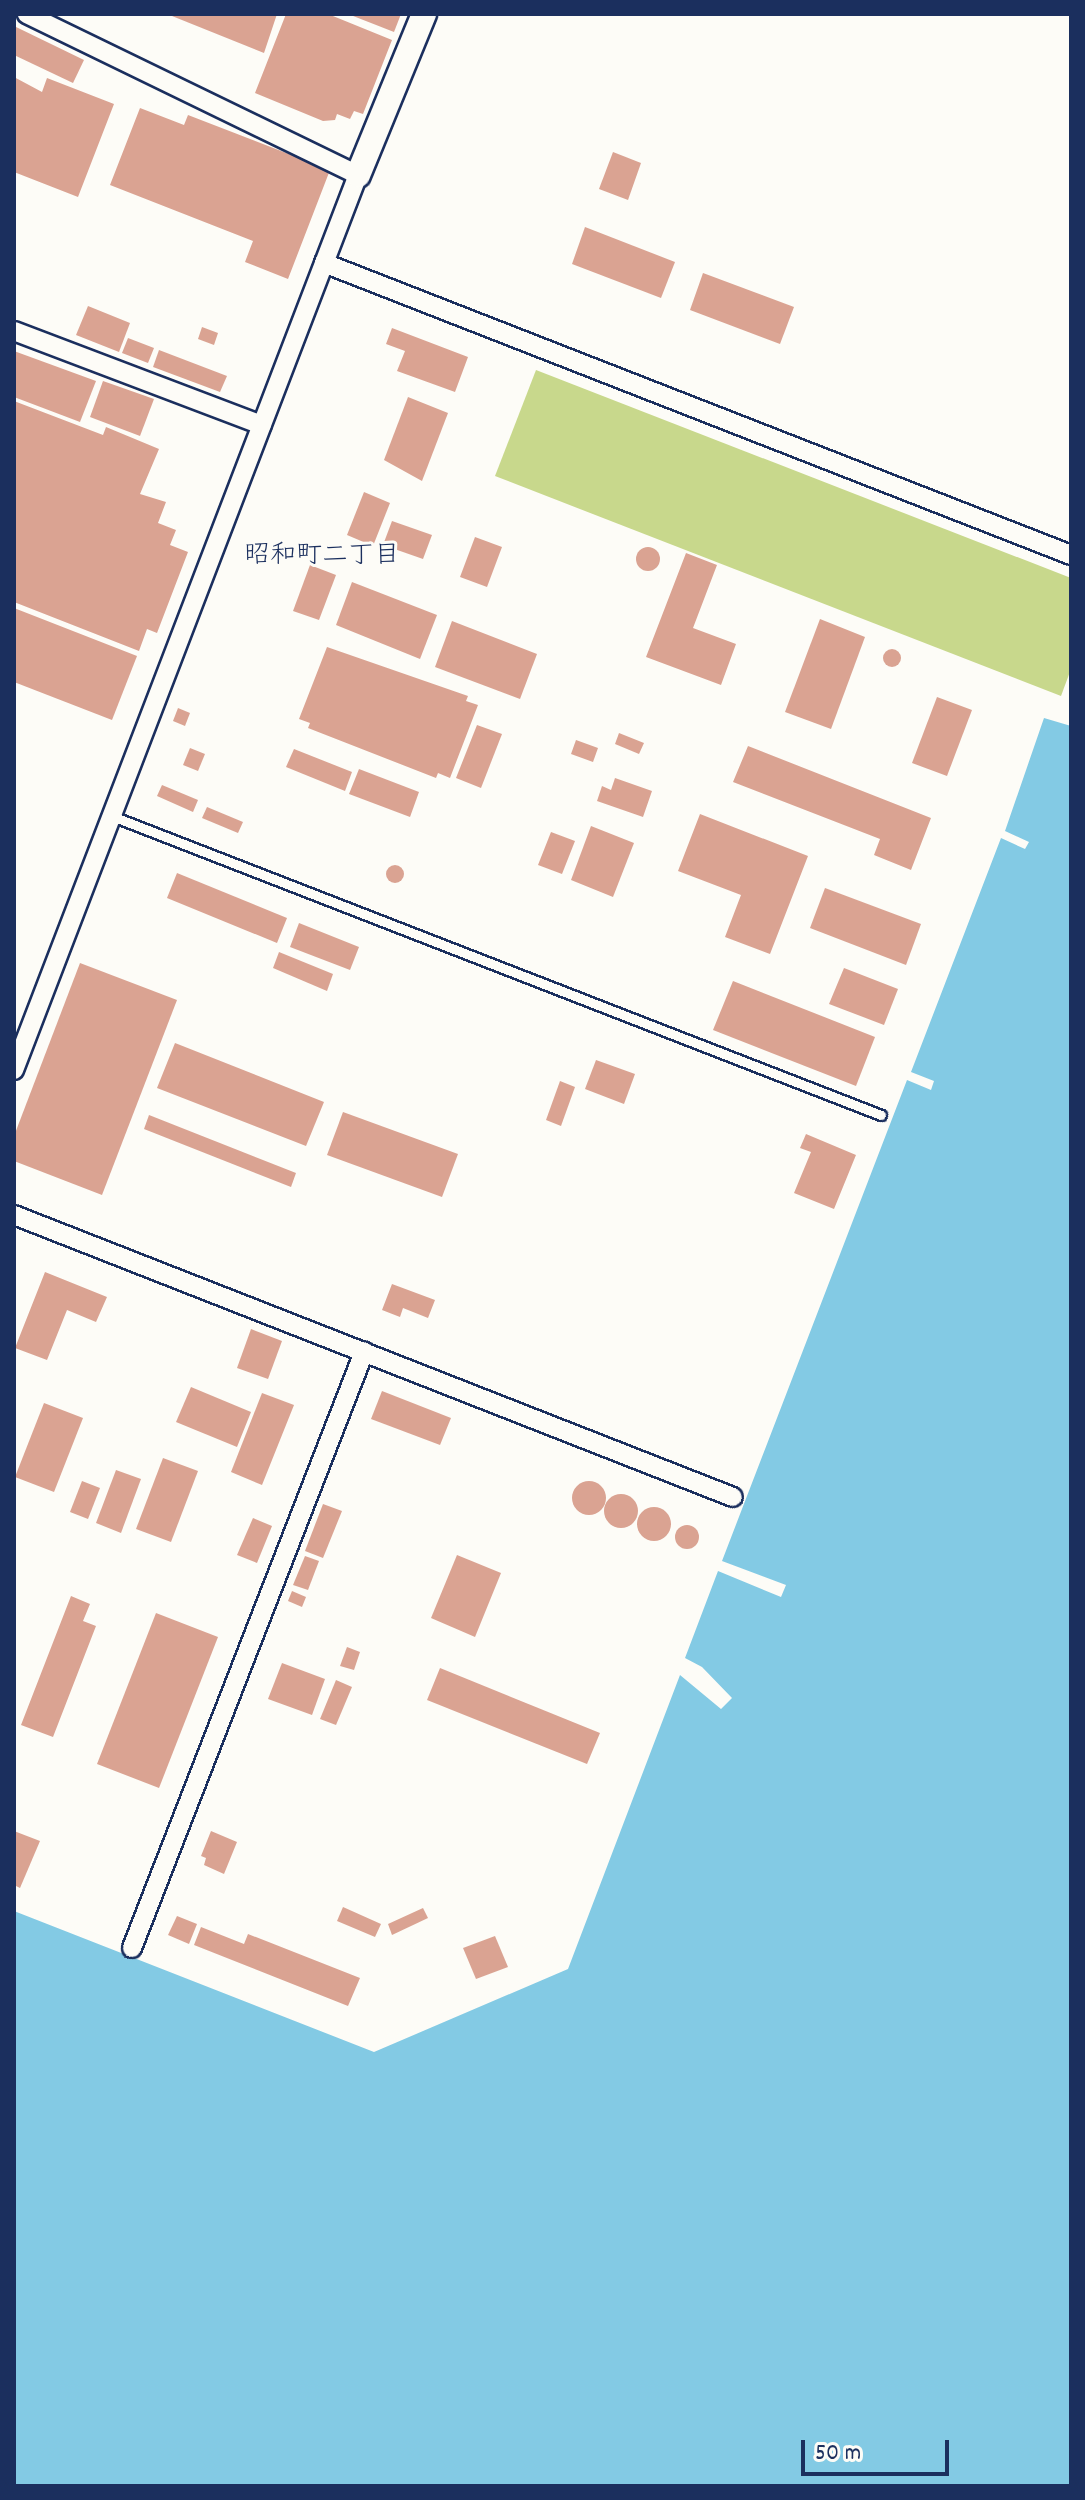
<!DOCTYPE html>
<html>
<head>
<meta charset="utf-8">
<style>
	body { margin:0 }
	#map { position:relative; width:1085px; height:2500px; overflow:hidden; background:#fdfcf7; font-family:Dekko,"Klee One",sans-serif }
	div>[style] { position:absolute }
	.green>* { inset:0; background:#c8d88c }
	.water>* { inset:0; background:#83cae4 }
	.building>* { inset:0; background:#daa392 }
	.round { border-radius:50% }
	.roads { filter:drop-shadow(2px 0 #1b2f5e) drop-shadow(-2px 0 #1b2f5e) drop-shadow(0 2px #1b2f5e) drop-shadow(0 -2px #1b2f5e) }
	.lane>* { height:9px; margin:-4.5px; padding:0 4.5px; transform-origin:4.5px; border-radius:4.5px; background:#fdfcf7 }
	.street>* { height:18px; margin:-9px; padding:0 9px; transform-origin:9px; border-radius:9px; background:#fdfcf7 }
	.secondary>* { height:24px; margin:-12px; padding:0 12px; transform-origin:12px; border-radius:12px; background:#fdfcf7 }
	span { translate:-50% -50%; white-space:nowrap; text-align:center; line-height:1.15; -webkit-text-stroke:6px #fdfcf7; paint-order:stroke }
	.neighbourhood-label { font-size:26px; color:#1b2f5e }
	.frame { position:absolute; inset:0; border:16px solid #1b2f5e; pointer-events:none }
	.scale { position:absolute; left:801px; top:2440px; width:148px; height:36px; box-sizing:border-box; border:4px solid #1b2f5e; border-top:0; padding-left:10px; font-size:24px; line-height:28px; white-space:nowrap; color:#1b2f5e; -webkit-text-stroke:6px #fdfcf7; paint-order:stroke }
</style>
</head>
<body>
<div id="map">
	<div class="green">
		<div style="clip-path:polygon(536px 370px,1071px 578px,1071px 669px,1061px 696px,495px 476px)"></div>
	</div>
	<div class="water">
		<div style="clip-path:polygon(1044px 718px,1071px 726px,1071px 2486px,14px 2486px,14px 1911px,374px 2052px,568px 1969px,680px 1675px,721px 1709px,732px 1698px,702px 1667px,685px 1658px,718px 1571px,781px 1597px,786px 1585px,722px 1561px,907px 1080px,931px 1090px,934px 1081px,911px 1072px,1001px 838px,1025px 849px,1029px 842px,1005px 831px)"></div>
	</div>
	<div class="building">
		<div style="clip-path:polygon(167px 14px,277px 14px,264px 53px)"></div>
		<div style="clip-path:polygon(286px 14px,328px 14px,392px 40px,363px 114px,354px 111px,350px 119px,337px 114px,335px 120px,323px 121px,255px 93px)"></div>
		<div style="clip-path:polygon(348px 14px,401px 14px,394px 32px)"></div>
		<div style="clip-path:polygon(14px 26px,84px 60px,73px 83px,14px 55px)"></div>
		<div style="clip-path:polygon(14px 77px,42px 92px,47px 78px,114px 104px,78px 197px,14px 172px)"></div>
		<div style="clip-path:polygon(140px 108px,184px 125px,188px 115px,330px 170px,288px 279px,245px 262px,253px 241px,110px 185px)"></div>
		<div style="clip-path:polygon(613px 152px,641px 163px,628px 200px,599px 189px)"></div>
		<div style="clip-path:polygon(585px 227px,675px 262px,661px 298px,572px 264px)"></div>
		<div style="clip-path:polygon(703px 273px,794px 307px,780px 344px,690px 310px)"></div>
		<div style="clip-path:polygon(88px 306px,130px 323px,119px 352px,76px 335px)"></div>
		<div style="clip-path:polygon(202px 327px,218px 333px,214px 345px,198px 339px)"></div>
		<div style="clip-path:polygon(392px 328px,468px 357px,455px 392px,397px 371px,405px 351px,386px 344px)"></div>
		<div style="clip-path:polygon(128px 338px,154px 348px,148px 363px,122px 353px)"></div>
		<div style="clip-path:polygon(159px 350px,227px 376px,220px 392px,153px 367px)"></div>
		<div style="clip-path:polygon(14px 351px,96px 381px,80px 422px,14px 397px)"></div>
		<div style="clip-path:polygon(103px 381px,154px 399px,140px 436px,90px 417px)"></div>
		<div style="clip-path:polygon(408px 397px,448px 413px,422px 481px,384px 460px)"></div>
		<div style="clip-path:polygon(14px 401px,103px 435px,106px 427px,159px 449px,140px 494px,166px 502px,158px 523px,176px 530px,170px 545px,188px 552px,157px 633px,147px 629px,139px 651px,14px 602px)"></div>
		<div style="clip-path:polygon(364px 492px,390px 503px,373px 546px,347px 535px)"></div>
		<div style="clip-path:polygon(392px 521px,432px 535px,423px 559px,383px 545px)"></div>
		<div style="clip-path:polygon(475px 537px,502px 547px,487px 587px,460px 577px)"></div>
		<div class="round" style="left:636px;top:547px;width:24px;height:24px"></div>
		<div style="clip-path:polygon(686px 553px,717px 565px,693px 628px,736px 644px,721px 685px,646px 657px)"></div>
		<div style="clip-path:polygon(310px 565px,336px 575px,319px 620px,293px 611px)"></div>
		<div style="clip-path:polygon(352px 582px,437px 615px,420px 659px,336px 625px)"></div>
		<div style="clip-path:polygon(14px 608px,137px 656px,112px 720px,14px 682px)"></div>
		<div style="clip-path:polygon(820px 619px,865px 637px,831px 729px,785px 712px)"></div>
		<div style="clip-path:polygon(452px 621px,537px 654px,520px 699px,435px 667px)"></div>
		<div style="clip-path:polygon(327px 647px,468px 696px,466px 701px,478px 705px,450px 778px,438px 773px,436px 778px,308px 728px,310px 723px,299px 719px)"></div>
		<div class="round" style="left:883px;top:649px;width:18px;height:18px"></div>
		<div style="clip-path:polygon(937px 697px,972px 710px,947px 776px,912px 763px)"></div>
		<div style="clip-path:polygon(178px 708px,190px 713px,185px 726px,173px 721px)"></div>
		<div style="clip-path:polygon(477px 725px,502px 734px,481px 788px,456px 778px)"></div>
		<div style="clip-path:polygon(619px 733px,644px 743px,639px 754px,615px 744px)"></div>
		<div style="clip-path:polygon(576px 740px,598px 748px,593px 762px,571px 754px)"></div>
		<div style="clip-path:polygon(748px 746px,931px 818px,911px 870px,874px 855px,880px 839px,733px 782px)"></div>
		<div style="clip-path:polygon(190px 748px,205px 754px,198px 771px,183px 765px)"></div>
		<div style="clip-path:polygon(294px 749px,352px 772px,345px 791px,286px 767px)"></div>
		<div style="clip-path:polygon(359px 769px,419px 792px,410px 817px,349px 794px)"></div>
		<div style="clip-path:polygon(615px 778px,652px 791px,643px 817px,597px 801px,602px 786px,611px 790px)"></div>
		<div style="clip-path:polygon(162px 785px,198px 800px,193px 812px,157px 796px)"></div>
		<div style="clip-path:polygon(207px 807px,243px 822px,238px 833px,202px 818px)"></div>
		<div style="clip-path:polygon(700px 814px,808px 856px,770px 954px,725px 937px,741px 895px,678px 871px)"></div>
		<div style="clip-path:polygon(591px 826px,634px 843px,613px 897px,571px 880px)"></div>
		<div style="clip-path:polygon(551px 832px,575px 841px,562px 874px,538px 865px)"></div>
		<div class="round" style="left:386px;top:865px;width:18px;height:18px"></div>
		<div style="clip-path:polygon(177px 873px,287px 918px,277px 943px,167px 898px)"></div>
		<div style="clip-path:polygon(825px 888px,921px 924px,906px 965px,810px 928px)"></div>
		<div style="clip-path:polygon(299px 923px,359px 947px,350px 970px,290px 947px)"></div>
		<div style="clip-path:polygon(279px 952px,333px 974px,327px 991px,273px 968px)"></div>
		<div style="clip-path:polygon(80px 963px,177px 1000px,102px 1195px,14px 1161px,14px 1136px)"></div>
		<div style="clip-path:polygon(844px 968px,898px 989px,884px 1025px,829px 1004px)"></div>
		<div style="clip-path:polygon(733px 981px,875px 1037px,856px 1086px,713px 1030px)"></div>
		<div style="clip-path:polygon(175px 1043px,324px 1102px,306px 1146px,157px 1088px)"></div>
		<div style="clip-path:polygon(596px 1060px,635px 1074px,624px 1104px,585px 1089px)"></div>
		<div style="clip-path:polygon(560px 1081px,575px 1087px,561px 1126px,546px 1120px)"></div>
		<div style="clip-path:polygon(343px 1112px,458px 1154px,442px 1197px,327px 1155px)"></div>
		<div style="clip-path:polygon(149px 1115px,296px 1173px,291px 1187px,144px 1129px)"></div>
		<div style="clip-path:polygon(806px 1134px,856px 1155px,834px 1209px,794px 1193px,811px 1152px,800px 1148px)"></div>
		<div style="clip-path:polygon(45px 1272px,107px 1297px,96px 1322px,67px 1310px,47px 1360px,15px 1348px)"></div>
		<div style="clip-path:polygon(392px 1284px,435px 1300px,428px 1318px,403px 1308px,400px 1317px,382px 1310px)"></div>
		<div style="clip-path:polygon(251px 1329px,282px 1341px,268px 1379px,237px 1368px)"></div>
		<div style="clip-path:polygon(191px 1387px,251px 1412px,237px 1447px,176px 1422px)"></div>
		<div style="clip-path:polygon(382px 1391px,451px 1418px,440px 1445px,371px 1419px)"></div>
		<div style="clip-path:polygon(262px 1393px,294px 1405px,262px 1485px,231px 1472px)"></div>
		<div style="clip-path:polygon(44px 1403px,83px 1418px,54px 1492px,15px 1477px)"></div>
		<div style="clip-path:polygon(163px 1458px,198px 1471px,171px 1542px,136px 1529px)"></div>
		<div style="clip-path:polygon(116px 1470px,141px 1479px,121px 1533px,96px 1523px)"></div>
		<div style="clip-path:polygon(82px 1481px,100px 1488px,88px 1519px,70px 1512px)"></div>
		<div class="round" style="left:572px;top:1481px;width:34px;height:34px"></div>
		<div class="round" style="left:604px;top:1494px;width:34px;height:34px"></div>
		<div style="clip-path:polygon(323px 1504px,342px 1511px,323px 1558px,305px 1551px)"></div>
		<div class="round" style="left:637px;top:1507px;width:34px;height:34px"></div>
		<div style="clip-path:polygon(253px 1518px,272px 1526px,257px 1563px,237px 1555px)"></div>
		<div class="round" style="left:675px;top:1525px;width:24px;height:24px"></div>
		<div style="clip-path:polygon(457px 1555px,501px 1573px,475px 1637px,431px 1618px)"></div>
		<div style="clip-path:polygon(305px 1556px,319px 1561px,308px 1590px,293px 1585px)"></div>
		<div style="clip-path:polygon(292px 1591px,306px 1597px,302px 1607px,288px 1601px)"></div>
		<div style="clip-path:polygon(71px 1596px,90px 1604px,83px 1621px,96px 1626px,53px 1737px,21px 1725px)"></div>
		<div style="clip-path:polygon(156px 1613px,218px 1637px,159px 1788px,97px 1764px)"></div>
		<div style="clip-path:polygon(347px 1647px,360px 1652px,354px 1670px,340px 1666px)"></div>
		<div style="clip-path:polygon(282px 1663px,325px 1679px,312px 1715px,268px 1699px)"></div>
		<div style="clip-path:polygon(440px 1668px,600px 1733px,587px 1764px,427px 1700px)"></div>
		<div style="clip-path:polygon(336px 1680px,352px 1687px,336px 1725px,320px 1719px)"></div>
		<div style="clip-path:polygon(14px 1831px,40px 1841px,20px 1888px,14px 1885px)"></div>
		<div style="clip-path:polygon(211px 1831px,237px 1842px,224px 1874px,204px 1865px,206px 1858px,201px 1856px)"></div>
		<div style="clip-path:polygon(343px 1907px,381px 1924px,375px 1937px,337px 1921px)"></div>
		<div style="clip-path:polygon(423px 1908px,428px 1918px,392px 1935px,388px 1924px)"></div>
		<div style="clip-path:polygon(177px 1916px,197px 1924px,189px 1944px,168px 1935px)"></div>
		<div style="clip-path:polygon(201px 1927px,244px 1944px,248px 1934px,360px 1978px,348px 2006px,194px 1945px)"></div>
		<div style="clip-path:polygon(495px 1936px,508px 1967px,476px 1979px,463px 1948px)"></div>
	</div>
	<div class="roads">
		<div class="lane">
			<div style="left:112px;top:816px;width:825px;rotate:21.25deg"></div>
		</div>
		<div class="street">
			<div style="left:324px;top:263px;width:802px;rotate:21.35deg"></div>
			<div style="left:14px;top:331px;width:265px;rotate:20.8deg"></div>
			<div style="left:14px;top:1070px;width:959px;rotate:-68.98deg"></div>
			<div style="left:358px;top:175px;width:368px;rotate:-154.1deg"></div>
			<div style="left:14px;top:1215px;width:772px;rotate:21.42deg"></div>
			<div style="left:132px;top:1948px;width:640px;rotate:-68.73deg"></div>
		</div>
		<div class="secondary">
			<div style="left:358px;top:175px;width:174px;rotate:-67.7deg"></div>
		</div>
	</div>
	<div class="neighbourhood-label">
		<span style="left:322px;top:557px">昭和町二丁目</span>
	</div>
	<div class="frame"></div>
	<div class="scale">50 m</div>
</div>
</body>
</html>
